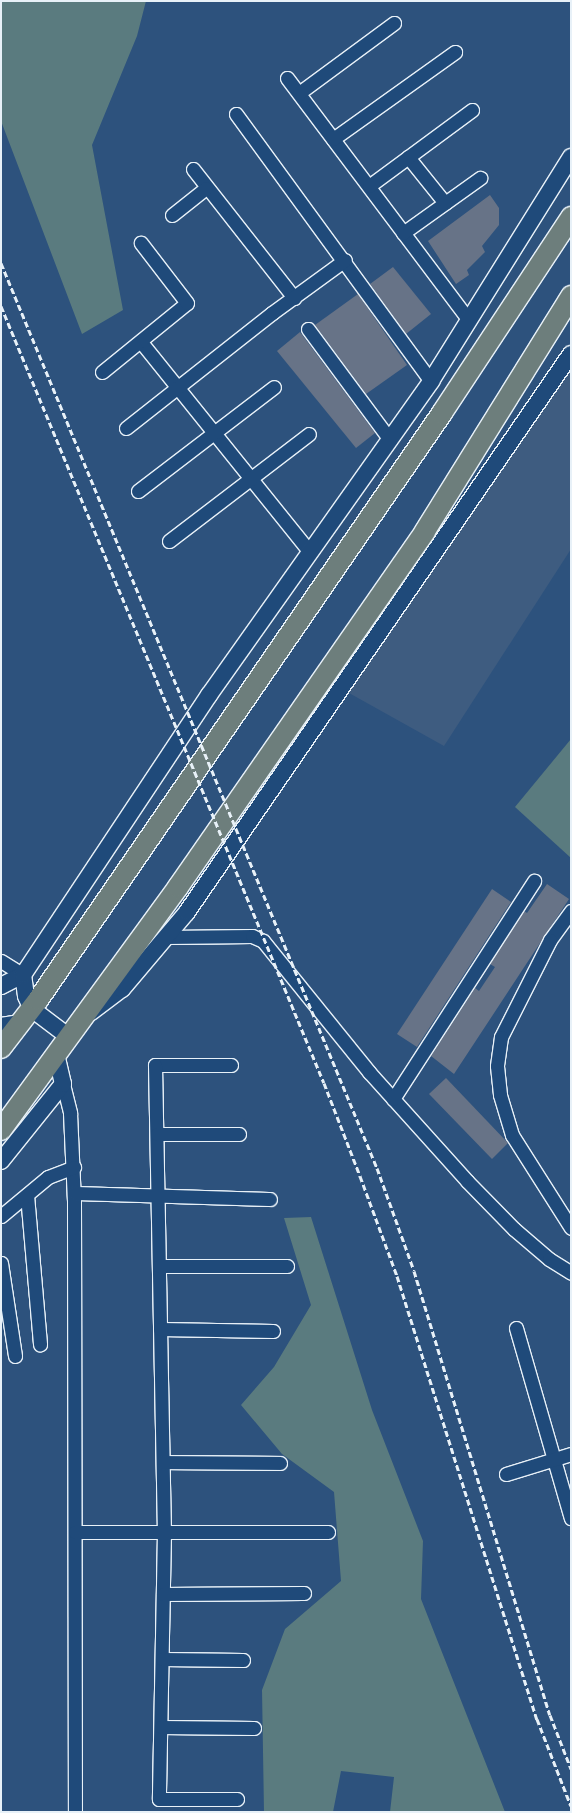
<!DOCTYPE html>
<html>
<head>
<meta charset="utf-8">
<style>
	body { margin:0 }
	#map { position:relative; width:572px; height:1813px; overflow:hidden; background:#2d527d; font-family:Sriracha,sans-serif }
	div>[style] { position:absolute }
	.built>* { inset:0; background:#3e5c80 }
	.green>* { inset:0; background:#5a7b7f }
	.building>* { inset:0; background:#677387 }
	.roads { filter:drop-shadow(1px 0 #e8f1f8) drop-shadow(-1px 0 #e8f1f8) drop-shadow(0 1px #e8f1f8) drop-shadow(0 -1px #e8f1f8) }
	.minor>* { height:13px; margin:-6.5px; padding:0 6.5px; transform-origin:6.5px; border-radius:6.5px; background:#1f4a7a }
	.tertiary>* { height:16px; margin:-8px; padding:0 8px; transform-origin:8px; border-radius:8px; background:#1f4a7a }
	.primary>* { height:20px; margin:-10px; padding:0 10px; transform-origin:10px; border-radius:10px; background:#6d7e7c }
	.rail>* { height:3px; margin-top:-1.5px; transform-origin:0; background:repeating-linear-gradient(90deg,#e8f1f8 0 6px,transparent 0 9px) }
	span { translate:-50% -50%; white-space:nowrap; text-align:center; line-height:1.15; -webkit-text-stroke:3px #1f4a7a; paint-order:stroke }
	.frame { position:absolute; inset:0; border:2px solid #e8f1f8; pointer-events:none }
</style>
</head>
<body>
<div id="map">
	<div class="built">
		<div style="clip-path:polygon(571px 366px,571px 549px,444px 746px,349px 693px)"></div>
	</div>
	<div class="green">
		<div style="clip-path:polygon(1px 1px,146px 1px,137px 36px,92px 145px,123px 310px,82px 334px,1px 121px)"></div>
		<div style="clip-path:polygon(571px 739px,571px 858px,515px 807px)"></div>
		<div style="clip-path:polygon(311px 1217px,372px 1410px,423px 1541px,421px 1599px,505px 1812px,390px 1812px,394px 1777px,341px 1771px,333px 1812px,264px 1812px,262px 1690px,285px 1629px,341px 1581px,334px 1492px,282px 1454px,241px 1405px,274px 1367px,311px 1305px,284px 1218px)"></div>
	</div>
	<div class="building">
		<div style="clip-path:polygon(490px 195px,499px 208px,499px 225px,482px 246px,485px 252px,467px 270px,469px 275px,456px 284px,428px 241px)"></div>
		<div style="clip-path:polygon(393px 267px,431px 314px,406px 334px,370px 284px)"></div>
		<div style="clip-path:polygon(358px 294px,407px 365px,366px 394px,315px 325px)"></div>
		<div style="clip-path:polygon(300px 332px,375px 433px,356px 448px,277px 351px)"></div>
		<div style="clip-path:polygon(547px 884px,569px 899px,454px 1074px,431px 1056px,475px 988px,479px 991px,495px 967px,490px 964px,524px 911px,527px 913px)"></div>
		<div style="clip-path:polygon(492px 889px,511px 902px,417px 1047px,397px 1034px)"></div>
		<div style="clip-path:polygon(446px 1078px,508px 1143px,492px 1159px,429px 1094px)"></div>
	</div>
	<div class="roads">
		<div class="minor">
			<div style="left:287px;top:78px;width:301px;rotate:53.1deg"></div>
			<div style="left:299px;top:93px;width:118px;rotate:-36.4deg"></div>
			<div style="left:236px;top:114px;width:331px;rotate:53.9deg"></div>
			<div style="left:333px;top:139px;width:150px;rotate:-35.5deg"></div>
			<div style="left:408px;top:157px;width:59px;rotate:51.2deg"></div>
			<div style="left:193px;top:169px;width:164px;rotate:51.9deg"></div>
			<div style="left:369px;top:186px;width:128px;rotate:-36.4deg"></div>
			<div style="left:172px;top:215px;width:43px;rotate:-38.5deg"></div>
			<div style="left:403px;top:233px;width:95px;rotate:-35.5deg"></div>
			<div style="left:308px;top:329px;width:138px;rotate:53.5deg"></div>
			<div style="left:141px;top:342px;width:270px;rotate:51.2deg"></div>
			<div style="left:102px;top:372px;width:109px;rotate:-39.1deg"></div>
			<div style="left:187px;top:303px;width:76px;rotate:-127.5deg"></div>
			<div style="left:126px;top:428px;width:186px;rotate:-38.2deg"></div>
			<div style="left:272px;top:313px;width:90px;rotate:-36deg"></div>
			<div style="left:138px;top:491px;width:171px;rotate:-37.4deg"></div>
			<div style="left:169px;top:541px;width:176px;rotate:-37.4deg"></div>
			<div style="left:571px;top:911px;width:36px;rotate:126deg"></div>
			<div style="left:550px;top:940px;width:109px;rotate:116.8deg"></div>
			<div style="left:501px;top:1037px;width:29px;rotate:98deg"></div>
			<div style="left:497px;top:1066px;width:29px;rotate:84deg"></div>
			<div style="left:500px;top:1095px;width:42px;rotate:73.3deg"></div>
			<div style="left:512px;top:1135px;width:110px;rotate:57.6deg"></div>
			<div style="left:166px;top:937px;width:86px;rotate:-0.7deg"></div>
			<div style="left:252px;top:936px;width:12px;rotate:24deg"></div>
			<div style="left:263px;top:941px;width:169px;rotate:51deg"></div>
			<div style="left:369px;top:1072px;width:147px;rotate:48deg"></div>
			<div style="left:467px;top:1181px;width:67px;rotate:45.6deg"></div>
			<div style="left:514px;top:1229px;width:46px;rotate:40.6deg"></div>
			<div style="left:549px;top:1259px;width:26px;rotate:32deg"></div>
			<div style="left:1px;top:961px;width:26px;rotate:32deg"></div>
			<div style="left:231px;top:1065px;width:76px;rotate:180deg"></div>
			<div style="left:155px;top:1065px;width:467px;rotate:88.9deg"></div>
			<div style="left:164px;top:1532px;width:267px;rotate:91.1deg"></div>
			<div style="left:159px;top:1799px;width:78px"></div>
			<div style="left:63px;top:1084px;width:30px;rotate:76deg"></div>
			<div style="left:70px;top:1113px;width:87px;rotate:87.4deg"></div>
			<div style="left:74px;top:1200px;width:612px;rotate:89.91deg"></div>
			<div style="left:393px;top:1099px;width:260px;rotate:-57.1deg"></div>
			<div style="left:157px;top:1134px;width:82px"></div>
			<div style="left:74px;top:1193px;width:196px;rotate:1.8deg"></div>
			<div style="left:27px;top:1195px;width:150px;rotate:85deg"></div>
			<div style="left:1px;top:1216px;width:61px;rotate:-39.7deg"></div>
			<div style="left:48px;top:1177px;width:28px;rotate:-21deg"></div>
			<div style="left:1px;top:1263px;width:94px;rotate:81.4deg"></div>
			<div style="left:159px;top:1266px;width:128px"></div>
			<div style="left:516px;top:1328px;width:198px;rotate:73.9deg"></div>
			<div style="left:160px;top:1329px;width:113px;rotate:1deg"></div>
			<div style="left:163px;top:1462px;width:117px;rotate:0.5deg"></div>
			<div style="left:506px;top:1474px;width:68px;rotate:-17.1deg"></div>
			<div style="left:75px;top:1532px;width:253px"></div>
			<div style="left:163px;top:1594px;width:141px;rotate:-0.4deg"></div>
			<div style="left:162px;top:1659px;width:81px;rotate:0.7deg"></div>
			<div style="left:161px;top:1727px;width:93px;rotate:0.6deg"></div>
		</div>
		<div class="tertiary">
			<div style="left:1px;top:986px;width:25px;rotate:-27deg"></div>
			<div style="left:91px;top:1012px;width:39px;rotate:-37deg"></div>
			<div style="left:122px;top:989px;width:101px;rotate:-49.8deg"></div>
			<div style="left:187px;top:912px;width:677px;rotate:-55.47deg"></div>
			<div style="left:1px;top:1026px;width:20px;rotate:-9deg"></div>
			<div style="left:69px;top:1037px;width:46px;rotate:-142.9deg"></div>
			<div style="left:32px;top:1009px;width:14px;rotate:-115deg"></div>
			<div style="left:26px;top:996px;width:21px;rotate:-98deg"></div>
			<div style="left:23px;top:975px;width:336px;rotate:-56.4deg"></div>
			<div style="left:209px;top:695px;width:385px;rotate:-54.7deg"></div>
			<div style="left:431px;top:381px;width:264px;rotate:-58deg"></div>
			<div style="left:1px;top:1161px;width:99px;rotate:-51.2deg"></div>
			<div style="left:63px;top:1084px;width:28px;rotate:-103deg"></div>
		</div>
		<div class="primary">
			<div style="left:1px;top:1048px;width:61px;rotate:-52.4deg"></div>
			<div style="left:38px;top:1000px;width:713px;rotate:-55.46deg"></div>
			<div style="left:442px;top:413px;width:235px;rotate:-56.6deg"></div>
			<div style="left:1px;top:1130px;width:301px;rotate:-53.9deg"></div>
			<div style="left:178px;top:887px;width:433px;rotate:-55.2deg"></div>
			<div style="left:425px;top:531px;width:277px;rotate:-58.1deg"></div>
		</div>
	</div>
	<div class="rail">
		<div style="left:1px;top:263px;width:980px;rotate:67.44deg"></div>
		<div style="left:377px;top:1168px;width:109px;rotate:70.2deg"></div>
		<div style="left:414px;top:1271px;width:464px;rotate:73deg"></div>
		<div style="left:550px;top:1715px;width:58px;rotate:68.7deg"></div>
		<div style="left:1px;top:306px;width:841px;rotate:67.43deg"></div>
		<div style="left:324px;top:1083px;width:100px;rotate:68.8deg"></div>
		<div style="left:360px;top:1176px;width:107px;rotate:69.7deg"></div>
		<div style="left:397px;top:1276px;width:465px;rotate:72.5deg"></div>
		<div style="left:537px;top:1719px;width:93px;rotate:68.7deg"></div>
	</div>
	<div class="frame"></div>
</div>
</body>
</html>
